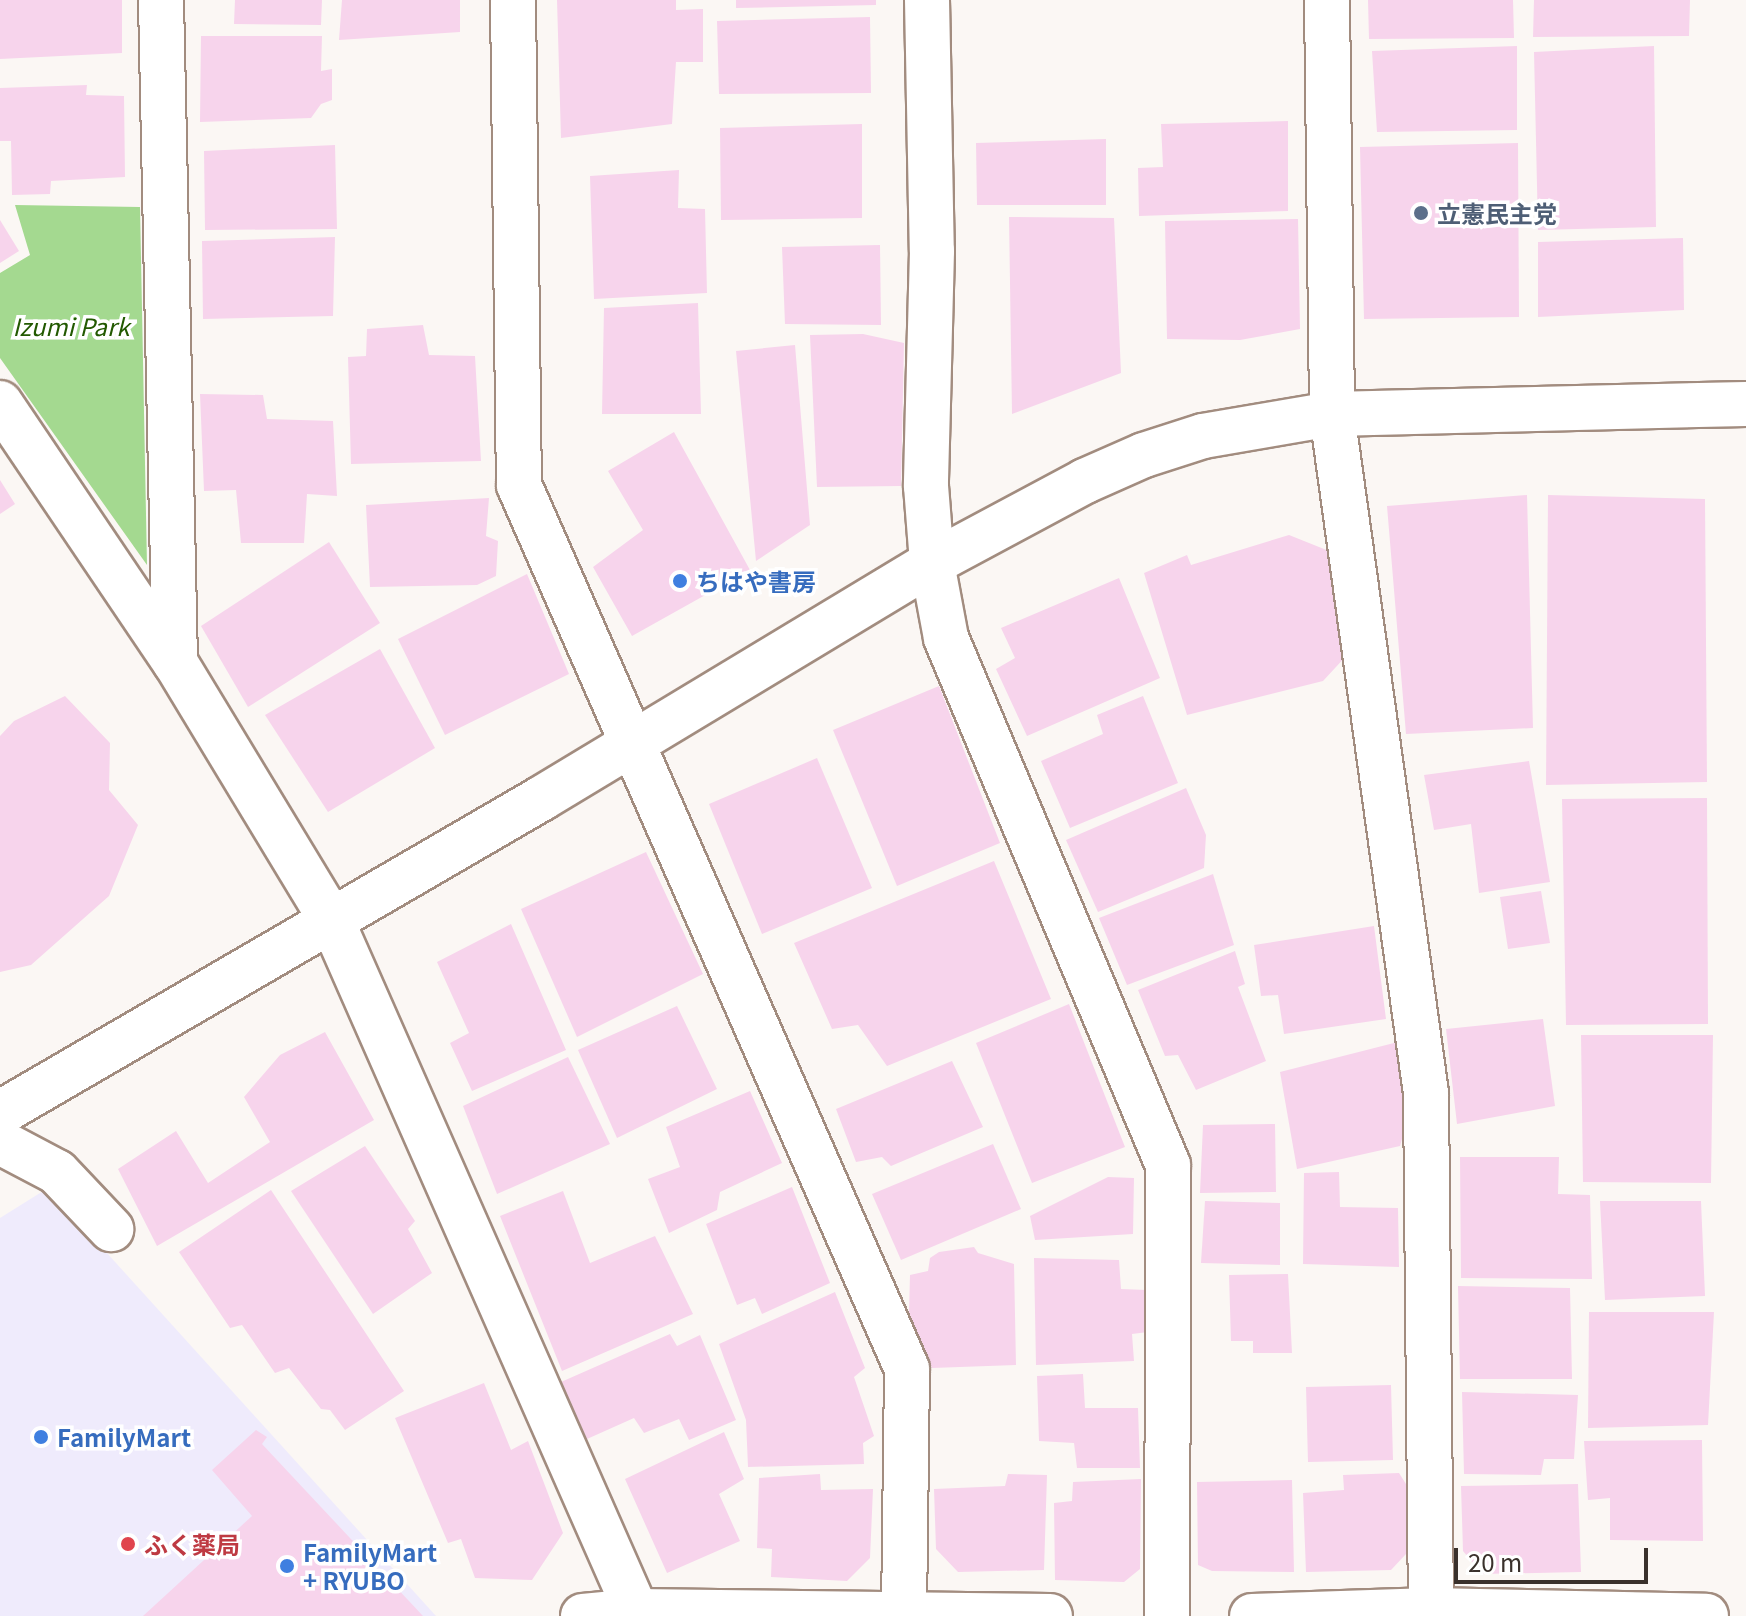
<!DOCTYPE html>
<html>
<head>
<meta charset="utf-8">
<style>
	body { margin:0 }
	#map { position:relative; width:1746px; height:1616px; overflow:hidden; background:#fbf7f4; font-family:Georgia,"Noto Sans JP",serif }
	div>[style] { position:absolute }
	.commercial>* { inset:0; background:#efebfc }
	.green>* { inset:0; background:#a4d990 }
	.building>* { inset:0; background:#f7d4ec }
	.roads { filter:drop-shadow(2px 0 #a28c7f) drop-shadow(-2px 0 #a28c7f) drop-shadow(0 2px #a28c7f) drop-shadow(0 -2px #a28c7f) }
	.minor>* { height:44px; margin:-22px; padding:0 22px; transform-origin:22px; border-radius:22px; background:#fff }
	.dots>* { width:22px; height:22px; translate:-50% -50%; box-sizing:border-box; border:4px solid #fff; border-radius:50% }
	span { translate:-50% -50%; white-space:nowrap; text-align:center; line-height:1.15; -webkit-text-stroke:7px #fff; paint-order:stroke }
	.service-label { font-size:24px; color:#4e5e75; font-weight:700 }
	.left { translate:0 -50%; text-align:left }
	.park-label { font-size:24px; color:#225901; font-style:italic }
	.shop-label { font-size:24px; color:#366cbe; font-weight:700 }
	.health-label { font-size:24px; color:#be3a42; font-weight:700 }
	.scale { position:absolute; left:1454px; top:1548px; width:194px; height:36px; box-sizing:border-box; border:4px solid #3a312c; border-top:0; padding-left:10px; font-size:24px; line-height:28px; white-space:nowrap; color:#3a312c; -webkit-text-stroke:6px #fff; paint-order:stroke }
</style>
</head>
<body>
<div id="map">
	<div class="commercial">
		<div style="clip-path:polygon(48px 1188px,436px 1616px,0 1616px,0 1218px)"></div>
	</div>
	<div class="green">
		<div style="clip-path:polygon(15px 205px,140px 207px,147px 565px,0 358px,0 273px,30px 255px)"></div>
	</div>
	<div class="building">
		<div style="clip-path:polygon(0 0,122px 0,122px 53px,0 59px)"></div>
		<div style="clip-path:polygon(235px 0,322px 0,321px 25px,234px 24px)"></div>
		<div style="clip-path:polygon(342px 0,460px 0,460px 32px,339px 40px)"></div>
		<div style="clip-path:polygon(557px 0,676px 0,676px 10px,703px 9px,703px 62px,676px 62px,672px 124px,561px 138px)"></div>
		<div style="clip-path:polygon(736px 0,876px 0,876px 5px,736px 8px)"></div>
		<div style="clip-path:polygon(1368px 0,1513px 0,1514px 38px,1369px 39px)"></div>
		<div style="clip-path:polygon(1534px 0,1690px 0,1689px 36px,1533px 37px)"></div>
		<div style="clip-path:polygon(870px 17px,871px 93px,719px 94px,717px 21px)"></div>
		<div style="clip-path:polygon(201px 36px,322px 36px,321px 71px,332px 69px,332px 100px,321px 104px,311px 118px,200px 122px)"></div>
		<div style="clip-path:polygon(1517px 46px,1517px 130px,1377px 132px,1372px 51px)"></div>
		<div style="clip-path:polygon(1654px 46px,1656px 227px,1538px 230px,1534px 52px)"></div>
		<div style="clip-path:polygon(87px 85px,86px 95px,124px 96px,125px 177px,51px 181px,50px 194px,12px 195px,11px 141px,0 141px,0 88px)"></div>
		<div style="clip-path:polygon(1288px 121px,1288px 211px,1139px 216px,1138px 168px,1163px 167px,1161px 124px)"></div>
		<div style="clip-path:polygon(862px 124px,862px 218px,721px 220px,720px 128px)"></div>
		<div style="clip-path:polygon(1106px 139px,1106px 205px,977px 205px,976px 143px)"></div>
		<div style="clip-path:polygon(1518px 143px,1519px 317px,1364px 319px,1360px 147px)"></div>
		<div style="clip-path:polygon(335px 145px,337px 229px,205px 230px,204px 151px)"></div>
		<div style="clip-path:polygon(679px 170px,678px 208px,705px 209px,707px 293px,594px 299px,590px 176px)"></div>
		<div style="clip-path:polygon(1009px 217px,1114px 218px,1121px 373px,1012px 414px)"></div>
		<div style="clip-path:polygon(1298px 219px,1300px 329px,1240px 340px,1167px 339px,1165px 221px)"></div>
		<div style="clip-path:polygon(0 220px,19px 251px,0 263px)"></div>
		<div style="clip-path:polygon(335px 237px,333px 316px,203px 319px,202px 241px)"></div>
		<div style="clip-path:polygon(1683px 238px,1684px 310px,1538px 317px,1538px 242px)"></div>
		<div style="clip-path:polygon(880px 245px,881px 325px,785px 324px,782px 247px)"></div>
		<div style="clip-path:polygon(698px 303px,701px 414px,602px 414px,604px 308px)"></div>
		<div style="clip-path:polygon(423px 325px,429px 355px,475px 356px,481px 461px,351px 464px,348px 357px,366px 356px,367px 329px)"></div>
		<div style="clip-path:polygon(863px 334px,904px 343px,901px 486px,817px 487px,810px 335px)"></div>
		<div style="clip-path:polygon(795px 345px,810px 525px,756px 561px,736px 351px)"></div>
		<div style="clip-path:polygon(200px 394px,263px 395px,267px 419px,333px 421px,337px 496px,307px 494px,304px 543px,241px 543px,236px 490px,204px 491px)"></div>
		<div style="clip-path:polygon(674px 432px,750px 570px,632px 636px,593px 567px,643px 530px,608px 471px)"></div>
		<div style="clip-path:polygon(0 480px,15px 504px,0 514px)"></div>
		<div style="clip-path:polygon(1527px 495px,1533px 728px,1406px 734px,1387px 506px)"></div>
		<div style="clip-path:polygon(1548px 495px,1705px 499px,1707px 782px,1546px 785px)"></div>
		<div style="clip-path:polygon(489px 498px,486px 536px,498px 541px,496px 576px,477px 585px,370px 587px,366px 505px)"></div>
		<div style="clip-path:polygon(1289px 535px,1329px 551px,1348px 654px,1323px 681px,1187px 715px,1144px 573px,1187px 555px,1191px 565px)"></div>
		<div style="clip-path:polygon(329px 542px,380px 623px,248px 707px,201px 626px)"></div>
		<div style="clip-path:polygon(527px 574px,569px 674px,445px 735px,398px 639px)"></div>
		<div style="clip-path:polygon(1119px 578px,1160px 678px,1027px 736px,996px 669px,1015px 658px,1001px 628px)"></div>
		<div style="clip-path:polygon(380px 649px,435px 748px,328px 812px,265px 715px)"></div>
		<div style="clip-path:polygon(939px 686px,1000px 843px,897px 886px,833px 730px)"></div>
		<div style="clip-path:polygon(65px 696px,110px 743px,109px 790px,138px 825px,109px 896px,31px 965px,0 972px,0 736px,14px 721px)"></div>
		<div style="clip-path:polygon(1143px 696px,1178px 783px,1070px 828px,1041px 761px,1103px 734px,1097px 715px)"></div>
		<div style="clip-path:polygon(817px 758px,872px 888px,762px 934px,709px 804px)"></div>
		<div style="clip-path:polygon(1529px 761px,1550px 882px,1479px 893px,1471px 824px,1434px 830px,1424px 775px)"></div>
		<div style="clip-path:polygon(1186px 788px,1206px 835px,1204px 868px,1098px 912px,1066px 840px)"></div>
		<div style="clip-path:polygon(1707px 798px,1708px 1024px,1566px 1025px,1562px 799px)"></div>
		<div style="clip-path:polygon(646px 852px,703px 974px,577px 1037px,521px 909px)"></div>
		<div style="clip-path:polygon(994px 861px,1051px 999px,887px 1066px,858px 1025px,832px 1029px,794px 943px)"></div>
		<div style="clip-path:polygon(1213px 874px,1234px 945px,1127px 985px,1099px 918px)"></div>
		<div style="clip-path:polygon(1541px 891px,1550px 943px,1508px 949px,1500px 897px)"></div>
		<div style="clip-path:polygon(511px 924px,566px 1050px,472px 1091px,450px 1043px,469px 1033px,437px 962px)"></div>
		<div style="clip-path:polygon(1374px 926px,1386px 1019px,1284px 1034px,1278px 995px,1261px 996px,1254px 945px)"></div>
		<div style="clip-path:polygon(1235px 951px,1245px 984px,1238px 987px,1266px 1061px,1196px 1090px,1178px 1055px,1165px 1056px,1138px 990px)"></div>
		<div style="clip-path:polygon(1069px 1004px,1125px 1147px,1032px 1183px,976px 1043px)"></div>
		<div style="clip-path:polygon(677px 1006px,717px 1089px,617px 1138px,578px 1050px)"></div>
		<div style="clip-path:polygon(1543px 1019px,1555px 1106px,1457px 1124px,1446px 1029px)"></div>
		<div style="clip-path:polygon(325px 1032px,374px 1120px,157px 1246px,118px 1169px,176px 1131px,208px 1183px,270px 1142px,244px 1097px,280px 1055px)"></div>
		<div style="clip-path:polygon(1581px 1035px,1713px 1035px,1711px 1183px,1583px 1182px)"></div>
		<div style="clip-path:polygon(1398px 1042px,1410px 1111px,1400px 1146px,1297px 1169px,1280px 1072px)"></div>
		<div style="clip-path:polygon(568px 1057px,610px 1144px,497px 1194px,463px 1106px)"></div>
		<div style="clip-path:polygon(952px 1061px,983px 1127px,891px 1166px,882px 1157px,856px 1162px,836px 1109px)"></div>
		<div style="clip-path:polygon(750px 1091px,782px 1163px,720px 1192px,717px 1210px,669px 1233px,648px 1179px,680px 1167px,666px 1127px)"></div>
		<div style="clip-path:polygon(1275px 1124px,1276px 1192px,1200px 1193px,1203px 1125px)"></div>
		<div style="clip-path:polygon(993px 1144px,1021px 1209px,901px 1260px,872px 1194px)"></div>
		<div style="clip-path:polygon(365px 1146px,415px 1221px,408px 1229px,432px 1273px,373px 1314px,291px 1191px)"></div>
		<div style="clip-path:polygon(1460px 1157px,1559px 1157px,1558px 1194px,1590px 1195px,1592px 1279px,1461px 1278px)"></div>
		<div style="clip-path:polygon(1339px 1172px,1340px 1207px,1398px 1208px,1399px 1267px,1303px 1264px,1304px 1173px)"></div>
		<div style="clip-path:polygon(1108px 1177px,1134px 1178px,1133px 1234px,1035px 1240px,1030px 1216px)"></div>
		<div style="clip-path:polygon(792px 1187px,830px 1283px,762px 1314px,755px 1298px,737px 1305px,706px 1224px)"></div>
		<div style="clip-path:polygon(271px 1190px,404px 1391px,345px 1430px,330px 1410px,321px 1409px,289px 1368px,275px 1373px,242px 1325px,230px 1328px,179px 1252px)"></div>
		<div style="clip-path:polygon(563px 1191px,590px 1263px,655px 1236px,693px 1314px,562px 1371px,500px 1216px)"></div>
		<div style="clip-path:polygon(1205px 1201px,1280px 1203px,1280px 1265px,1201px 1263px)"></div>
		<div style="clip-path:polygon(1600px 1201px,1701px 1201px,1705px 1296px,1605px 1300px)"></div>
		<div style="clip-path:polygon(974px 1247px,978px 1253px,1014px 1264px,1016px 1365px,932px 1368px,909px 1313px,910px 1275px,928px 1271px,930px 1258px,939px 1252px)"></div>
		<div style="clip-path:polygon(1034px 1258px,1119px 1260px,1121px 1289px,1147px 1290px,1148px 1332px,1132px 1334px,1134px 1361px,1036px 1365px)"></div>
		<div style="clip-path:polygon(1288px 1274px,1292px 1353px,1253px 1353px,1253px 1341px,1231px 1341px,1229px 1275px)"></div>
		<div style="clip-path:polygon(1458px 1286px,1570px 1288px,1572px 1379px,1460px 1379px)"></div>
		<div style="clip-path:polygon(835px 1292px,865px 1368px,854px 1377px,874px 1436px,863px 1443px,864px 1464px,748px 1467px,746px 1420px,719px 1344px)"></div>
		<div style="clip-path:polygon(1589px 1312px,1714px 1312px,1708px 1425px,1588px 1428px)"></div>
		<div style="clip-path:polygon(670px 1334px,677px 1346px,700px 1335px,736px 1420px,689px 1440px,679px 1419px,644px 1433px,634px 1418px,587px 1439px,561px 1382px)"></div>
		<div style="clip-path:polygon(1083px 1374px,1085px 1408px,1138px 1408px,1140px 1468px,1077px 1468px,1074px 1443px,1039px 1441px,1037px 1376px)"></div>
		<div style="clip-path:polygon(484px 1383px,511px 1450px,528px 1441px,563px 1533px,532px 1580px,475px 1578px,461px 1539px,448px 1543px,395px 1418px)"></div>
		<div style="clip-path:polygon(1391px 1385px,1393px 1460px,1308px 1462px,1306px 1387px)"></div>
		<div style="clip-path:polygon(1462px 1392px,1578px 1395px,1574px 1459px,1544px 1459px,1541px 1475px,1464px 1474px)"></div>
		<div style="clip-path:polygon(256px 1430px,267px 1437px,262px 1444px,423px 1616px,143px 1616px,252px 1516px,212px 1470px)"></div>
		<div style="clip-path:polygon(724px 1432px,744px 1479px,719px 1494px,740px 1541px,667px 1573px,625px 1479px)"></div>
		<div style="clip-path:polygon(1702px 1440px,1703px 1541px,1610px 1540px,1610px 1498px,1588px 1500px,1584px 1441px)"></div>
		<div style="clip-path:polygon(1399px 1473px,1406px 1484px,1406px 1554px,1391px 1570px,1306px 1572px,1303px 1493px,1344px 1490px,1343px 1475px)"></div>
		<div style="clip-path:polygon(820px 1474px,821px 1490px,873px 1489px,870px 1558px,847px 1581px,771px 1577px,772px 1549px,757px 1548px,759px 1478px)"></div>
		<div style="clip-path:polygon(1008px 1474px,1047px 1475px,1044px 1570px,958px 1572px,936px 1549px,934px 1489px,1005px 1486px)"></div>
		<div style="clip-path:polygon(1141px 1479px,1140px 1569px,1124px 1582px,1055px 1580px,1054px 1503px,1072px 1501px,1073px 1482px)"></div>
		<div style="clip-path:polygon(1292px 1480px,1294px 1572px,1212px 1571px,1198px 1565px,1197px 1482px)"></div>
		<div style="clip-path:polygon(1578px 1484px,1581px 1572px,1482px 1574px,1463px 1551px,1461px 1486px)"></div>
	</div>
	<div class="roads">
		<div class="minor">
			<div style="left:161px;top:0;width:662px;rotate:88.79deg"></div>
			<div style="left:513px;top:0;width:485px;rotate:89.3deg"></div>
			<div style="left:519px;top:485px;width:965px;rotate:66.3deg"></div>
			<div style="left:907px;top:1369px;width:247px;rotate:90.7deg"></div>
			<div style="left:927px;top:0;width:251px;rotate:88.9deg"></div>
			<div style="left:932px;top:251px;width:235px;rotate:91.5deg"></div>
			<div style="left:926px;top:486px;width:77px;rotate:85.5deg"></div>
			<div style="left:932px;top:563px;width:76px;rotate:79.4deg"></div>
			<div style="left:946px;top:638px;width:572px;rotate:67.16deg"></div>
			<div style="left:1168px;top:1165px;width:451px;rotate:90.1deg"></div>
			<div style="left:1327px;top:0;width:414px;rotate:89.3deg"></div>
			<div style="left:1332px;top:414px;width:685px;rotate:82.12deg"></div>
			<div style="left:1426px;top:1093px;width:523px;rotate:89.45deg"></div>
			<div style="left:0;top:403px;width:313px;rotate:56deg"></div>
			<div style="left:175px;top:662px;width:303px;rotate:58.8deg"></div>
			<div style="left:332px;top:921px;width:754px;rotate:66.22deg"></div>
			<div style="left:0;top:1113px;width:627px;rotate:-30.16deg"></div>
			<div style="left:542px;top:798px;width:455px;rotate:-31.1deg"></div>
			<div style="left:932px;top:563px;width:174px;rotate:-28.2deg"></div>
			<div style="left:1085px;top:481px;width:64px;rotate:-23.8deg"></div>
			<div style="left:1144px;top:455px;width:62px;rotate:-17.9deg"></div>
			<div style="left:1203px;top:436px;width:131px;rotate:-9.7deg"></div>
			<div style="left:1332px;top:414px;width:414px;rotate:-1.4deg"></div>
			<div style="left:0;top:1142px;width:64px;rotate:27.8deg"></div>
			<div style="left:57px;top:1172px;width:79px;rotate:46.5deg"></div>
			<div style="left:583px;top:1616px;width:53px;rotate:-5.4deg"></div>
			<div style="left:636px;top:1611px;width:414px;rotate:0.7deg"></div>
			<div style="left:1252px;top:1616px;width:179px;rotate:-1.9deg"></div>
			<div style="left:1431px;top:1610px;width:275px;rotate:1.2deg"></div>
		</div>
	</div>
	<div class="dots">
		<div style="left:1421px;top:213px;background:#5c6f8a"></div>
		<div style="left:680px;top:581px;background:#3f7fe0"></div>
		<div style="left:41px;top:1437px;background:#3f7fe0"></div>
		<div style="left:128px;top:1544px;background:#e0444e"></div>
		<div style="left:287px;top:1566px;background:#3f7fe0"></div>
	</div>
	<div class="service-label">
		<span class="left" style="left:1437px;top:213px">立憲民主党</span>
	</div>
	<div class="park-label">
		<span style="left:71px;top:326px">Izumi Park</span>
	</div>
	<div class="shop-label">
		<span class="left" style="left:696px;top:581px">ちはや書房</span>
		<span class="left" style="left:57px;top:1437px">FamilyMart</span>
		<span class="left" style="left:303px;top:1566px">FamilyMart<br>+ RYUBO</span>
	</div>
	<div class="health-label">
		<span class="left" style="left:144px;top:1544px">ふく薬局</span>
	</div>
	<div class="scale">20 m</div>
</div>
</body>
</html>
